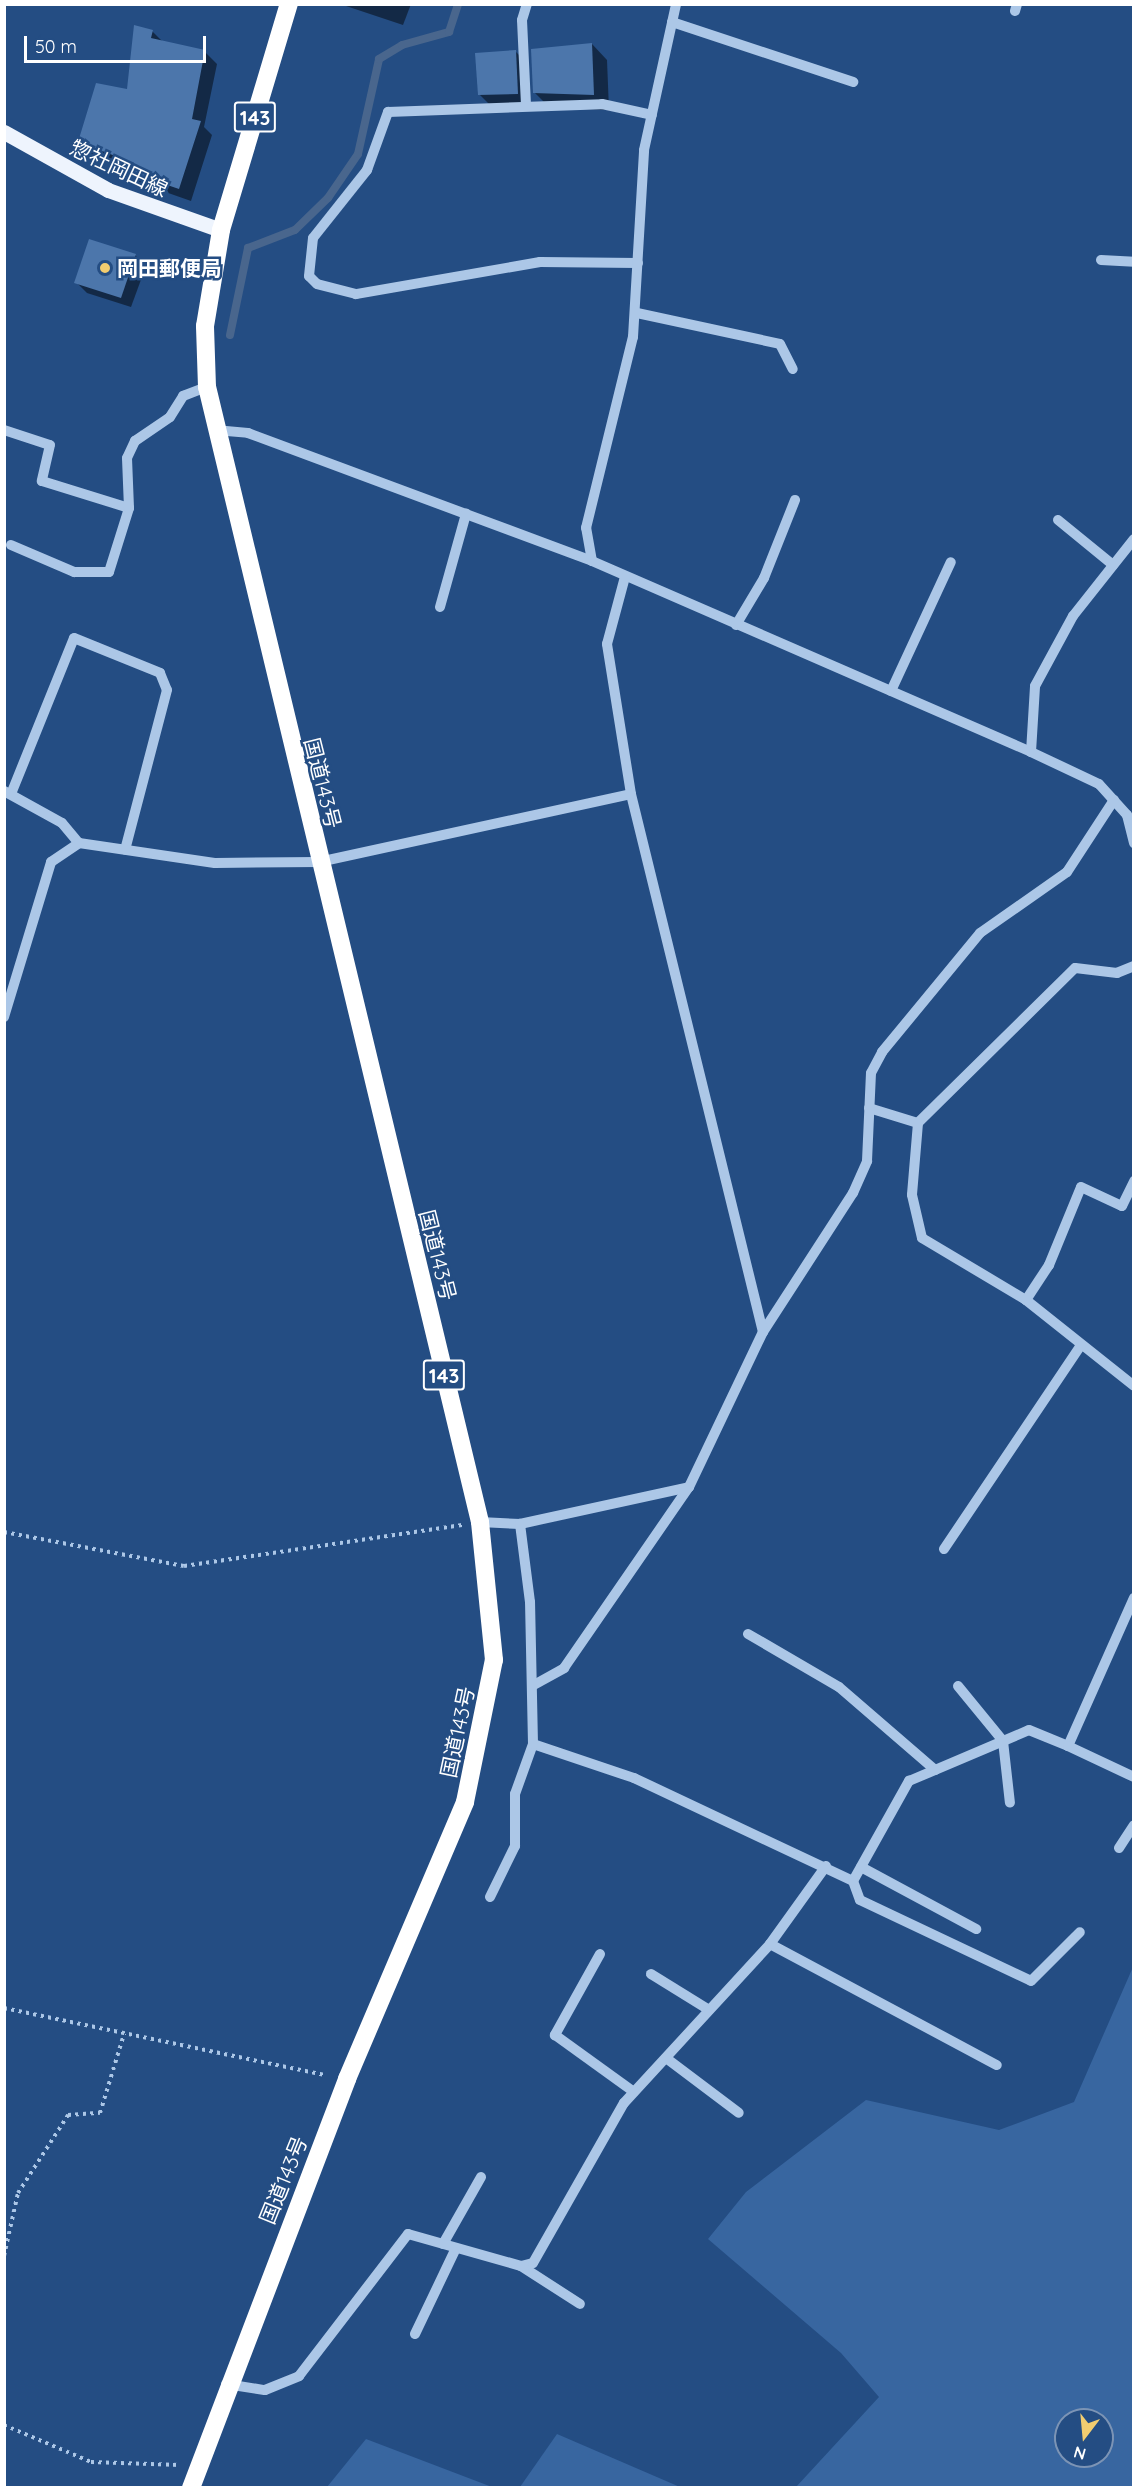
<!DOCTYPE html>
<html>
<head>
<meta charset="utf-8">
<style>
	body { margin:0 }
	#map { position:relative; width:1138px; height:2492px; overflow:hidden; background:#244d83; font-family:Quicksand,"Noto Sans JP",sans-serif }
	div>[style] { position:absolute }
	.green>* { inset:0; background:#3866a0 }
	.shadow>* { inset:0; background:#0007 }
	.stream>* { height:8px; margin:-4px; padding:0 4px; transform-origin:4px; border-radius:4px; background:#49668d }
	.building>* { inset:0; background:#4c76ab }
	.path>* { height:4px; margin-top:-2px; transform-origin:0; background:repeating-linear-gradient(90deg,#acc7e7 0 3px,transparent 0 7.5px) }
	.minor>* { height:10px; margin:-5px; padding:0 5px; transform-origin:5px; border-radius:5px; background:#acc7e7 }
	.major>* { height:15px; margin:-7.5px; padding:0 7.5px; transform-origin:7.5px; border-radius:7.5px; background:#eef4fd }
	.highway>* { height:18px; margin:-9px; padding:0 9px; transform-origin:9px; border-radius:9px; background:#fff }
	.dots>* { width:16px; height:16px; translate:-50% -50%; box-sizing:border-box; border:3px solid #244d83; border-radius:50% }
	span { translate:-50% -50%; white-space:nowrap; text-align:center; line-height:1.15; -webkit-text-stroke:5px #244d83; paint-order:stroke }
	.shield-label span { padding:2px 4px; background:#244d83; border:2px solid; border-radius:4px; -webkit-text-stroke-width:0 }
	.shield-label { font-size:20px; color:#fff; font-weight:700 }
	.street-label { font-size:21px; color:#fff }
	.poi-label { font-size:21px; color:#fff; font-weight:700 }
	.left { translate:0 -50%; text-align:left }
	.frame { position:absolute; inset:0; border:6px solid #fff; pointer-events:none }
	.north { position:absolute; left:1054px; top:2408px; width:60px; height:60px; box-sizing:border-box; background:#244d83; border:2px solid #7c94b5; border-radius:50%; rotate:196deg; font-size:16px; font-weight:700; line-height:24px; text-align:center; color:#fff }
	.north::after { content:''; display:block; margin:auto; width:21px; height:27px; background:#f2cd70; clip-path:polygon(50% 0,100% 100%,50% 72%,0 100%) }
	.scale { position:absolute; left:24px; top:36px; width:182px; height:27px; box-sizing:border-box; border:3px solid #fff; border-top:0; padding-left:8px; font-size:18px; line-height:21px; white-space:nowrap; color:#fff; -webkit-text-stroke:4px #244d83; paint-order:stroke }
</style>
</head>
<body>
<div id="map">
	<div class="green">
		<div style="clip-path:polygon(evenodd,1133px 1967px,1133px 2487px,796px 2487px,879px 2397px,841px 2353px,708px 2239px,746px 2192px,866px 2100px,999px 2130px,1074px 2102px,1133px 1967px,1066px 2420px,1102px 2420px,1102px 2456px,1066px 2456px,1066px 2420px)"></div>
		<div style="clip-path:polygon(557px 2434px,680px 2487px,520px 2487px)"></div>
		<div style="clip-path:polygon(366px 2439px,492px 2487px,327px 2487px)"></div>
	</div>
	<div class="shadow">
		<div style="clip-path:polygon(340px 4px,411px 4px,403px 25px)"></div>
		<div style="clip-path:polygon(152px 31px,163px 42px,205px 52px,217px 64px,204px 127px,212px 135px,191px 201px,137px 182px,126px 166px,92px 154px,80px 142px,128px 91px)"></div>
		<div style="clip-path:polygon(592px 44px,607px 60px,609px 110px,550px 108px,534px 92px)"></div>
		<div style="clip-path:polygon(515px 51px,526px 62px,528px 103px,490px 105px,480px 95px)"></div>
		<div style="clip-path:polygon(135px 255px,146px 266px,131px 307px,87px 293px,76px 282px)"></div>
	</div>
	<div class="stream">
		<div style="left:230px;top:335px;width:89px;rotate:-78.3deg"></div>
		<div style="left:248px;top:248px;width:50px;rotate:-21deg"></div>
		<div style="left:295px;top:230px;width:46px;rotate:-44.1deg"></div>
		<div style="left:328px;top:198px;width:53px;rotate:-55.7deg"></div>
		<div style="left:358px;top:154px;width:97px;rotate:-77.5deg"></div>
		<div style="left:379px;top:59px;width:27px;rotate:-31deg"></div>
		<div style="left:402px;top:45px;width:49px;rotate:-15.5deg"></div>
		<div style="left:449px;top:32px;width:29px;rotate:-72deg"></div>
	</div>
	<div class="building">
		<div style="clip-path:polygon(134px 25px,153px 30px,151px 38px,205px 50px,192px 119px,201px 121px,179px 189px,123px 170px,126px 160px,78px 142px,96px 83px,127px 89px)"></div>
		<div style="clip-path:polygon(592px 43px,594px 95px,533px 93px,531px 49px)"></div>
		<div style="clip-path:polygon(516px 50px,518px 94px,478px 95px,475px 53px)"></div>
		<div style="clip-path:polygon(89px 239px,136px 254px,121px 298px,74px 283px)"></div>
	</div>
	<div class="path">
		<div style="left:4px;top:1532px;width:183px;rotate:10.7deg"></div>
		<div style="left:184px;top:1566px;width:281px;rotate:-8.4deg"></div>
		<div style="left:4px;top:2008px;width:329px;rotate:11.8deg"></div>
		<div style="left:4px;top:2256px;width:65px;rotate:-77.5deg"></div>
		<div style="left:18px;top:2193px;width:93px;rotate:-57.3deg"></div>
		<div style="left:68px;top:2115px;width:32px;rotate:-4deg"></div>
		<div style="left:100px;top:2113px;width:83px;rotate:-73.1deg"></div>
		<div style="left:4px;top:2425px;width:95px;rotate:23deg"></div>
		<div style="left:91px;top:2462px;width:89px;rotate:1.9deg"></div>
	</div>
	<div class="minor">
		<div style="left:1015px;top:11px;width:7px;rotate:-74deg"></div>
		<div style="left:672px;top:22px;width:191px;rotate:18.3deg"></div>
		<div style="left:526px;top:105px;width:85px;rotate:-92.7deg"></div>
		<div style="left:522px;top:20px;width:17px;rotate:-73deg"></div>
		<div style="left:1101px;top:260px;width:33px;rotate:3deg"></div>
		<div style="left:638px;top:263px;width:98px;rotate:-179.4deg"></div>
		<div style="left:540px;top:262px;width:187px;rotate:170.1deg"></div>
		<div style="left:356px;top:294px;width:40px;rotate:-165.6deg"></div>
		<div style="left:317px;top:284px;width:11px;rotate:-135deg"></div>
		<div style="left:309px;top:276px;width:38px;rotate:-84deg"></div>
		<div style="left:313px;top:238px;width:87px;rotate:-51.5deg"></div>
		<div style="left:367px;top:170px;width:62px;rotate:-70.1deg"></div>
		<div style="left:388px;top:112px;width:214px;rotate:-2.1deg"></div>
		<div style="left:602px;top:104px;width:51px;rotate:12.4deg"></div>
		<div style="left:637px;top:313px;width:146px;rotate:12.2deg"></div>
		<div style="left:780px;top:344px;width:28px;rotate:63deg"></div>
		<div style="left:4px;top:430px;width:48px;rotate:18.1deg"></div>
		<div style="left:50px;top:445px;width:37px;rotate:103deg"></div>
		<div style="left:42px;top:481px;width:91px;rotate:17.2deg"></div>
		<div style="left:215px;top:430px;width:33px;rotate:5deg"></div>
		<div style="left:248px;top:433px;width:367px;rotate:20.4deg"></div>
		<div style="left:592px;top:561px;width:479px;rotate:23.5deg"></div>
		<div style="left:1031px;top:752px;width:75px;rotate:25.2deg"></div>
		<div style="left:1099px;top:784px;width:42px;rotate:47.9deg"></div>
		<div style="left:1127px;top:815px;width:29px;rotate:76deg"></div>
		<div style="left:1058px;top:520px;width:71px;rotate:39.3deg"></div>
		<div style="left:11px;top:545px;width:69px;rotate:23.2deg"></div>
		<div style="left:74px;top:572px;width:35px"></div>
		<div style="left:109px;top:572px;width:67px;rotate:-72.6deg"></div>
		<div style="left:129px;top:508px;width:50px;rotate:-92.3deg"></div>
		<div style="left:127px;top:458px;width:19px;rotate:-65deg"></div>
		<div style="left:135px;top:441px;width:42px;rotate:-34.4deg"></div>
		<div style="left:170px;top:417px;width:25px;rotate:-58deg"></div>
		<div style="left:183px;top:396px;width:26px;rotate:-21deg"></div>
		<div style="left:592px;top:561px;width:34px;rotate:-100deg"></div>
		<div style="left:586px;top:528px;width:197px;rotate:-76.2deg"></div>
		<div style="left:633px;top:337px;width:187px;rotate:-86.6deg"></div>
		<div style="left:644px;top:150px;width:149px;rotate:-77.6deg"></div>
		<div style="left:440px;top:607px;width:97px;rotate:-74.4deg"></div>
		<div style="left:736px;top:625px;width:55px;rotate:-59.2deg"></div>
		<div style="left:764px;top:578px;width:84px;rotate:-68.3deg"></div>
		<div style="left:891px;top:691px;width:142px;rotate:-65.1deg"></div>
		<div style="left:1031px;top:752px;width:66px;rotate:-86.5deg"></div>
		<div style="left:1035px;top:686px;width:80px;rotate:-61.5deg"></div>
		<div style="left:1073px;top:616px;width:98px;rotate:-51.6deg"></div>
		<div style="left:4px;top:791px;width:66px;rotate:28.9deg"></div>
		<div style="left:62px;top:823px;width:26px;rotate:50deg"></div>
		<div style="left:11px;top:794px;width:168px;rotate:-68deg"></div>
		<div style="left:74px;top:638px;width:93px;rotate:22.1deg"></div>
		<div style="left:160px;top:673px;width:18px;rotate:68deg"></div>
		<div style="left:167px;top:690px;width:165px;rotate:104.7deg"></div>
		<div style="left:1134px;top:966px;width:18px;rotate:158deg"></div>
		<div style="left:1117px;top:973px;width:42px;rotate:-173.2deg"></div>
		<div style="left:1075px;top:968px;width:221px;rotate:135.4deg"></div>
		<div style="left:918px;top:1123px;width:72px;rotate:94.8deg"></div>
		<div style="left:912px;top:1195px;width:44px;rotate:76.9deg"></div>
		<div style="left:922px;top:1238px;width:121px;rotate:30.8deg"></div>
		<div style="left:1026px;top:1300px;width:138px;rotate:38.5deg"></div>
		<div style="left:4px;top:1017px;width:162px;rotate:-73.1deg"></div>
		<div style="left:51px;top:862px;width:34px;rotate:-34deg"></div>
		<div style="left:79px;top:843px;width:137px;rotate:8.4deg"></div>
		<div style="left:215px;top:863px;width:104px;rotate:-0.6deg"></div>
		<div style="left:319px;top:862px;width:319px;rotate:-12.3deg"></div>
		<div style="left:869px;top:1108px;width:51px;rotate:17deg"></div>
		<div style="left:1026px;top:1300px;width:42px;rotate:-56.7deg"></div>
		<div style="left:1049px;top:1265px;width:84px;rotate:-67.7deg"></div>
		<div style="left:1081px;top:1187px;width:45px;rotate:24.9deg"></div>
		<div style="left:1122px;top:1206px;width:28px;rotate:-64deg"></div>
		<div style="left:763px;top:1332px;width:166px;rotate:-57.1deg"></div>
		<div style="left:853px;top:1193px;width:35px;rotate:-66deg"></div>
		<div style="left:867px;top:1161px;width:88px;rotate:-87.4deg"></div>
		<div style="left:871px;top:1073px;width:24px;rotate:-62deg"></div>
		<div style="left:882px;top:1052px;width:154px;rotate:-50.5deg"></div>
		<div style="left:980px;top:933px;width:106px;rotate:-35deg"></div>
		<div style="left:1067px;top:872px;width:86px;rotate:-56.9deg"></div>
		<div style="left:480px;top:1522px;width:40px;rotate:2.9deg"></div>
		<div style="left:520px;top:1524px;width:173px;rotate:-12.3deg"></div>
		<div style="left:689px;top:1487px;width:172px;rotate:-64.5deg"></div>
		<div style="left:763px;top:1332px;width:554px;rotate:-103.79deg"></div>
		<div style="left:631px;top:794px;width:152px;rotate:-99.1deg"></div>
		<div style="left:607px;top:644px;width:69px;rotate:-75deg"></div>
		<div style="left:944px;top:1549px;width:246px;rotate:-56.1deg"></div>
		<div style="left:748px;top:1634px;width:105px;rotate:30.2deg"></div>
		<div style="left:839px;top:1687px;width:127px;rotate:40.8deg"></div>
		<div style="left:532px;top:1686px;width:37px;rotate:-29deg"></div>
		<div style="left:564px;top:1668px;width:220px;rotate:-55.4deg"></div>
		<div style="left:958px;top:1686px;width:71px;rotate:50.7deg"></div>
		<div style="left:1003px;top:1741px;width:62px;rotate:83.6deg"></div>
		<div style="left:533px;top:1744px;width:107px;rotate:18.6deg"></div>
		<div style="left:634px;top:1778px;width:242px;rotate:25.2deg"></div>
		<div style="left:853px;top:1881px;width:115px;rotate:-60.8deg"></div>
		<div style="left:909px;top:1781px;width:130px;rotate:-23deg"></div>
		<div style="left:1029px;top:1730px;width:42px;rotate:22.3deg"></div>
		<div style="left:1068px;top:1746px;width:162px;rotate:-66deg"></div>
		<div style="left:1068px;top:1746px;width:73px;rotate:25.2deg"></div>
		<div style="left:1119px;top:1848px;width:27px;rotate:-57deg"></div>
		<div style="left:861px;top:1867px;width:131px;rotate:28.3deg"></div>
		<div style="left:853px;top:1881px;width:20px;rotate:70deg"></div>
		<div style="left:860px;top:1900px;width:189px;rotate:25.3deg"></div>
		<div style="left:1031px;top:1981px;width:69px;rotate:-45deg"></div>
		<div style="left:490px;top:1897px;width:57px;rotate:-63.9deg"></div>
		<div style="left:515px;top:1846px;width:52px;rotate:-90deg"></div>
		<div style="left:515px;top:1794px;width:53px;rotate:-70.2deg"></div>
		<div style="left:533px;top:1744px;width:142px;rotate:-91.2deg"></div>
		<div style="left:530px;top:1602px;width:79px;rotate:-97.3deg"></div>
		<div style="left:770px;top:1944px;width:257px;rotate:28.1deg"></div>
		<div style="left:600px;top:1954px;width:93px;rotate:119.1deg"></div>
		<div style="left:555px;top:2035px;width:97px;rotate:35.8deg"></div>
		<div style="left:651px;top:1974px;width:68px;rotate:31.8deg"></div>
		<div style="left:666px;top:2058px;width:91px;rotate:37deg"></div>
		<div style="left:443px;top:2244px;width:77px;rotate:-60.4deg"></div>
		<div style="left:521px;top:2266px;width:70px;rotate:32.8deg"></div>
		<div style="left:415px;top:2334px;width:95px;rotate:-64.5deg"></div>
		<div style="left:226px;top:2384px;width:39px;rotate:9deg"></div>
		<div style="left:265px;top:2390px;width:37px;rotate:-22deg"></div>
		<div style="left:299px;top:2376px;width:179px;rotate:-52.5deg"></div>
		<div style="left:408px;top:2234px;width:117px;rotate:15.8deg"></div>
		<div style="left:521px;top:2266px;width:12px;rotate:-14deg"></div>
		<div style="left:533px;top:2263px;width:184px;rotate:-60.4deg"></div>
		<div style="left:624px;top:2103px;width:216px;rotate:-47.4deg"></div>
		<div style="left:770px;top:1944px;width:96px;rotate:-54.3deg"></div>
	</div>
	<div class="major">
		<div style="left:4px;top:132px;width:119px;rotate:29.1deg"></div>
		<div style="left:108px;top:190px;width:120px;rotate:19.5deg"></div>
	</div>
	<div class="highway">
		<div style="left:191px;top:2488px;width:438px;rotate:-69.1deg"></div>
		<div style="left:347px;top:2079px;width:301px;rotate:-66.9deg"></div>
		<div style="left:465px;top:1802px;width:145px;rotate:-78.5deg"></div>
		<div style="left:494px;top:1660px;width:139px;rotate:-95.8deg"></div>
		<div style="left:480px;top:1522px;width:1167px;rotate:-103.52deg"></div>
		<div style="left:207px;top:387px;width:61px;rotate:-91.9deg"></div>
		<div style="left:205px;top:326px;width:97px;rotate:-80.5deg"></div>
		<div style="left:221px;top:230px;width:236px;rotate:-73.3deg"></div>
	</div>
	<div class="dots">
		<div style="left:105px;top:268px;background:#f2cd70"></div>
	</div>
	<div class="shield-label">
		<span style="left:255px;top:117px">143</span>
		<span style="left:444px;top:1375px">143</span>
	</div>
	<div class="street-label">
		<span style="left:119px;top:168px;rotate:25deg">惣社岡田線</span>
		<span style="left:323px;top:783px;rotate:76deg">国道143号</span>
		<span style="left:438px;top:1255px;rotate:76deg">国道143号</span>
		<span style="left:457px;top:1732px;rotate:-78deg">国道143号</span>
		<span style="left:283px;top:2180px;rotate:-68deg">国道143号</span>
	</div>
	<div class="poi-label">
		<span class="left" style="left:117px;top:268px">岡田郵便局</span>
	</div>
	<div class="frame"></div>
	<div class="north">N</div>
	<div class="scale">50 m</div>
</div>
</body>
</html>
